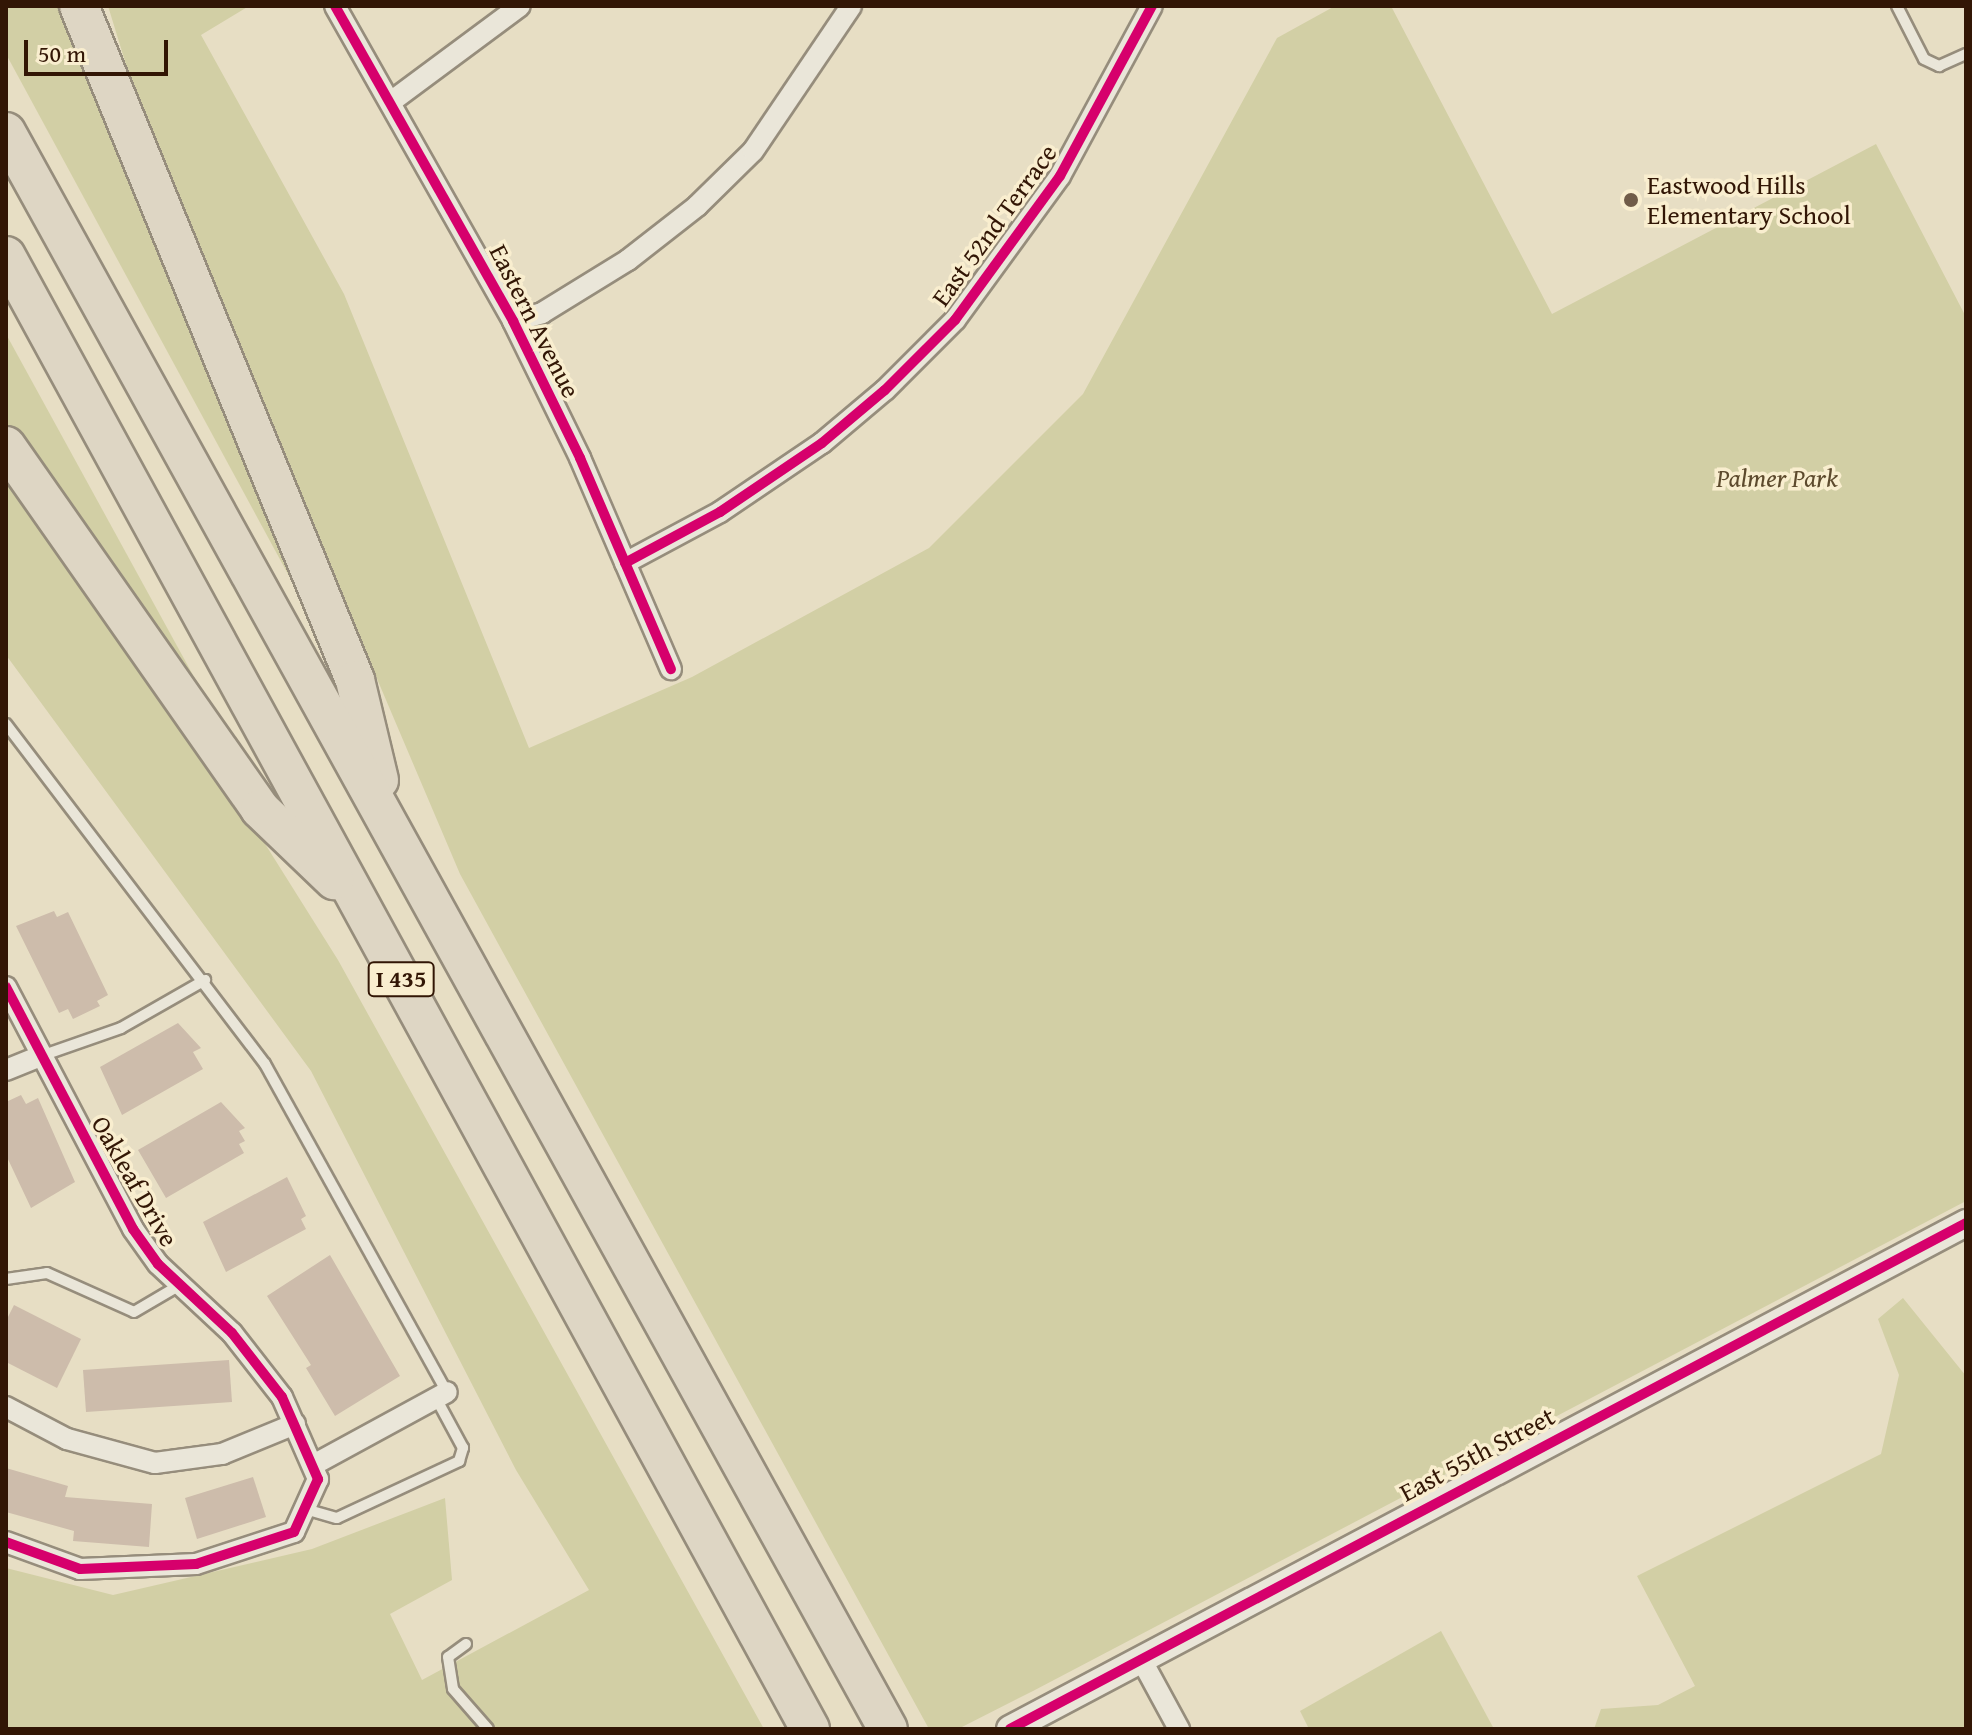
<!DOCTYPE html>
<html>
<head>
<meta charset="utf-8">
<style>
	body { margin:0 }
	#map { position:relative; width:1972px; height:1735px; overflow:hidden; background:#e7dec4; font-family:"Gentium Book Plus",serif }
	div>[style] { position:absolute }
	.green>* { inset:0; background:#d2cfa5 }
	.building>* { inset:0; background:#cdbcab }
	.roads { filter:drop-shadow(2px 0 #968d7c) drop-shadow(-2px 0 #968d7c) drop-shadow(0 2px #968d7c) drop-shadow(0 -2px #968d7c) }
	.service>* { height:10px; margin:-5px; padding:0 5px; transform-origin:5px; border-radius:5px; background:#eae6d9 }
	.minor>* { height:20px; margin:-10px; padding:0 10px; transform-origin:10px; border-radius:10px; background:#eae6d9 }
	.tertiary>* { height:26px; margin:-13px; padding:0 13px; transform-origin:13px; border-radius:13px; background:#eae6d9 }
	.motorway>* { height:38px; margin:-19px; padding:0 19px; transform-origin:19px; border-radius:19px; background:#ded6c4 }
	.cycleway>* { height:10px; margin:-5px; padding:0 5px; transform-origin:5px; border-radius:5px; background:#d6006c }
	.dots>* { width:22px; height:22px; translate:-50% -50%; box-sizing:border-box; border:4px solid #f9eecf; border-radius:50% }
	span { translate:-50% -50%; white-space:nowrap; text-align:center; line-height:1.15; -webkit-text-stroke:7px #f9eecf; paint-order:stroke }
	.shield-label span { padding:2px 6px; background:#f9eecf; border:2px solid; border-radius:6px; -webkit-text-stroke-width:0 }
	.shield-label { font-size:24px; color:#321605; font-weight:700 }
	.poi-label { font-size:26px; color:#321605 }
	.left { translate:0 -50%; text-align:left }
	.street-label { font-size:26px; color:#321605 }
	.park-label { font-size:26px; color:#5d4a2d; font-style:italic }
	.frame { position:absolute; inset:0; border:8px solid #321605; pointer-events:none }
	.scale { position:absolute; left:24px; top:40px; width:144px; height:36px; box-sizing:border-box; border:4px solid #321605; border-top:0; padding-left:10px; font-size:24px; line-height:28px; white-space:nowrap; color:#321605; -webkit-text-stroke:6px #f9eecf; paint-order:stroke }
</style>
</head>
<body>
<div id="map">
	<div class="green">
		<div style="clip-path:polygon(6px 6px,60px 6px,321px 635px,6px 54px)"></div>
		<div style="clip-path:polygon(108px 6px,249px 6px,201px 35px,344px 294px,529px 748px,692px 677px,929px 548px,1083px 394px,1277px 38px,1335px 6px,1391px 6px,1552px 314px,1876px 144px,1966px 317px,1966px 1201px,1033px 1691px,958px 1729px,929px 1729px,460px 874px,304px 507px,128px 71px)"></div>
		<div style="clip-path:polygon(6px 334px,216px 717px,6px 426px)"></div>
		<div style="clip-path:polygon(6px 466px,250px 820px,338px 960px,764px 1729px,6px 1729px,6px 1568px,113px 1595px,312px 1549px,445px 1498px,452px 1580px,390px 1614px,422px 1680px,589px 1590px,516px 1470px,311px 1071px,6px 655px)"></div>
		<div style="clip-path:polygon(1903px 1298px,1966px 1376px,1966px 1729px,1594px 1729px,1601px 1709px,1658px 1705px,1695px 1686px,1637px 1576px,1881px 1454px,1899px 1375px,1878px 1319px)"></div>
		<div style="clip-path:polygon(1441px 1631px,1494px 1729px,1309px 1729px,1300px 1711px)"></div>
	</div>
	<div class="building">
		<div style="clip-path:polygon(54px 911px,57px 917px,68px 912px,108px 995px,97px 1001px,100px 1006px,73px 1019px,68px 1009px,59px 1013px,16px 926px)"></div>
		<div style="clip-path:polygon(178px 1023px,201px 1048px,193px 1052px,203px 1069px,122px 1115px,100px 1067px)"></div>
		<div style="clip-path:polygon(21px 1095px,26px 1104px,38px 1098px,75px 1182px,31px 1208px,6px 1155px,6px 1102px)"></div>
		<div style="clip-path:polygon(221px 1102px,245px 1128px,239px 1131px,245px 1141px,239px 1144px,244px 1153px,166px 1198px,138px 1150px)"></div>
		<div style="clip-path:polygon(287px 1177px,306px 1216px,301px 1219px,306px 1229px,226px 1272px,203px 1222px)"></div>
		<div style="clip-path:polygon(330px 1255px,400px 1376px,335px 1416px,306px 1368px,311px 1365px,267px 1296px)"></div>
		<div style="clip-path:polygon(14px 1305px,81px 1339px,57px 1388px,6px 1362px,6px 1321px)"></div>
		<div style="clip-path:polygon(229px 1360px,232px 1402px,86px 1412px,83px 1370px)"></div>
		<div style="clip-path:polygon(6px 1468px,68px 1486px,65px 1497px,152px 1504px,149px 1547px,73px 1541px,74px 1531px,6px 1512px)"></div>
		<div style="clip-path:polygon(253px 1477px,266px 1517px,197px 1539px,185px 1498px)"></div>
	</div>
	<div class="roads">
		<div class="service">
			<div style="left:1897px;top:6px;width:59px;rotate:63deg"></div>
			<div style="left:1924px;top:59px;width:17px;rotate:25deg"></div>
			<div style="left:1939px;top:66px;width:30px;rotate:-24deg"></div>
			<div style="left:6px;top:724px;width:427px;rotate:52.7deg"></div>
			<div style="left:265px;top:1064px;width:375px;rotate:61deg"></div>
			<div style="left:41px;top:1056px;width:85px;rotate:-19.3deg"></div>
			<div style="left:121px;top:1028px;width:97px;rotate:-29.7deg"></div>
			<div style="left:6px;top:1279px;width:41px;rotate:-8.3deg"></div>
			<div style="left:47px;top:1273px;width:95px;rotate:24.1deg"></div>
			<div style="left:134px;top:1312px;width:53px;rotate:-30.4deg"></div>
			<div style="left:305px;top:1509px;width:33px;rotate:16deg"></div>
			<div style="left:337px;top:1518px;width:135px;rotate:-25deg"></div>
			<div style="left:459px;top:1461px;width:14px;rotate:-73deg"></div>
			<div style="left:463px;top:1448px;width:57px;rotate:-118.4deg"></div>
			<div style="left:466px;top:1644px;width:22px;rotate:144deg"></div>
			<div style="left:448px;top:1657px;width:32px;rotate:81deg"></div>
			<div style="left:453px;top:1689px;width:53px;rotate:48.8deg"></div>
		</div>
		<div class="minor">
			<div style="left:335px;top:6px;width:362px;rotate:60.5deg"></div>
			<div style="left:513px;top:321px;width:153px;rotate:63.9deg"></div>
			<div style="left:580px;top:458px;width:230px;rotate:66.7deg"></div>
			<div style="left:392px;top:101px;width:159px;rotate:-36.6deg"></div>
			<div style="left:513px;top:321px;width:30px;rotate:-15deg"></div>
			<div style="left:542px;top:313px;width:101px;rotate:-31.6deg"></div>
			<div style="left:628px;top:260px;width:88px;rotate:-38deg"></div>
			<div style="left:697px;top:206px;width:78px;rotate:-44.5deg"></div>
			<div style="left:753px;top:151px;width:175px;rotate:-55.9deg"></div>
			<div style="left:625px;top:563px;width:108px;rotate:-28.2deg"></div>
			<div style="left:720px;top:512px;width:123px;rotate:-34.1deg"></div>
			<div style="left:822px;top:443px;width:82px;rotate:-40.1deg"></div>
			<div style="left:885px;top:390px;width:99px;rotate:-45deg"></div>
			<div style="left:955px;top:320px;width:178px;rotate:-53.9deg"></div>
			<div style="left:1060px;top:176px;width:193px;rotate:-61.6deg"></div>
			<div style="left:6px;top:987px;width:273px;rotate:62.3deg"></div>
			<div style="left:133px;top:1229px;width:43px;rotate:54.5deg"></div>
			<div style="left:158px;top:1264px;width:101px;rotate:43deg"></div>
			<div style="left:232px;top:1333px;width:81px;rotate:52deg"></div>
			<div style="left:282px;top:1397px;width:90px;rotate:66.3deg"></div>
			<div style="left:318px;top:1479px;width:58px;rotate:114.4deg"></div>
			<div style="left:294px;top:1532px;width:103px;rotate:161.9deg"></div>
			<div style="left:196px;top:1564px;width:116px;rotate:177.5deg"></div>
			<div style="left:80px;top:1569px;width:79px;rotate:-160deg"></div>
			<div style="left:6px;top:1070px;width:38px;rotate:-22deg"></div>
			<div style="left:6px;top:1407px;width:69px;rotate:27.7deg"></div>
			<div style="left:67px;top:1439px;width:91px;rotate:15.3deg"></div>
			<div style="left:155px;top:1463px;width:68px;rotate:-7.7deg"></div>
			<div style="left:222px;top:1454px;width:79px;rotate:-22.3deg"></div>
			<div style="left:315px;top:1464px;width:150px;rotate:-28.6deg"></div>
			<div style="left:1141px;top:1659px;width:80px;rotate:61.5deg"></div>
		</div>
		<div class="tertiary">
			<div style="left:1010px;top:1729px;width:1082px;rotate:-27.89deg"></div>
		</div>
		<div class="motorway">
			<div style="left:79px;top:6px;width:728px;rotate:67.73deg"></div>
			<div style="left:355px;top:680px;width:103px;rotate:76.5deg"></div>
			<div style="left:6px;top:132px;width:1824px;rotate:61.09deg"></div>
			<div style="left:6px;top:256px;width:1678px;rotate:61.37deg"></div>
			<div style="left:6px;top:446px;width:443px;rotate:55deg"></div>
			<div style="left:260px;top:809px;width:103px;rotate:43.8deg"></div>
		</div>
	</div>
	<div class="cycleway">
		<div style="left:335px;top:6px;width:362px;rotate:60.5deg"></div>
		<div style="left:513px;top:321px;width:153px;rotate:63.9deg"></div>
		<div style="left:580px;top:458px;width:230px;rotate:66.7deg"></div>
		<div style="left:625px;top:563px;width:108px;rotate:-28.2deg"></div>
		<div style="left:720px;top:512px;width:123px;rotate:-34.1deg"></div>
		<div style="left:822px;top:443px;width:82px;rotate:-40.1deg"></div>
		<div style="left:885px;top:390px;width:99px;rotate:-45deg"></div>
		<div style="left:955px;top:320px;width:178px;rotate:-53.9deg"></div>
		<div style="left:1060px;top:176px;width:193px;rotate:-61.6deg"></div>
		<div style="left:6px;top:987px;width:273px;rotate:62.3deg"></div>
		<div style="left:133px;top:1229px;width:43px;rotate:54.5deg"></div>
		<div style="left:158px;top:1264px;width:101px;rotate:43deg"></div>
		<div style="left:232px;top:1333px;width:81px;rotate:52deg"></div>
		<div style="left:282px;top:1397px;width:90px;rotate:66.3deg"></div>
		<div style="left:318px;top:1479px;width:58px;rotate:114.4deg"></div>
		<div style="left:294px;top:1532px;width:103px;rotate:161.9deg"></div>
		<div style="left:196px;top:1564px;width:116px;rotate:177.5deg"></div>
		<div style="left:80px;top:1569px;width:79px;rotate:-160deg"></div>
		<div style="left:1010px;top:1729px;width:1082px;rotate:-27.89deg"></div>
	</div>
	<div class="dots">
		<div style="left:1631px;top:200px;background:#715c48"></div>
	</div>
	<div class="shield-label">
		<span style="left:401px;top:979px">I 435</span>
	</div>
	<div class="poi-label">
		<span class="left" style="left:1647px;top:200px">Eastwood Hills<br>Elementary School</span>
	</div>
	<div class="street-label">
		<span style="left:994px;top:225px;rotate:-54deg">East 52nd Terrace</span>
		<span style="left:535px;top:321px;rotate:63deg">Eastern Avenue</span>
		<span style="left:135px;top:1181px;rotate:60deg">Oakleaf Drive</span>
		<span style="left:1477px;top:1454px;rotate:-28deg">East 55th Street</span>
	</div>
	<div class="park-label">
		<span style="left:1777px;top:478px">Palmer Park</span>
	</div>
	<div class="frame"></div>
	<div class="scale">50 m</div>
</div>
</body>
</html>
